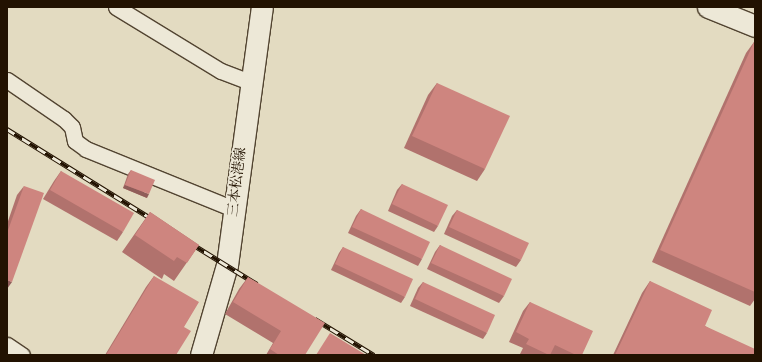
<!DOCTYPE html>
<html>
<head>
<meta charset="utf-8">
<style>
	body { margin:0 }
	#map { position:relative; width:762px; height:362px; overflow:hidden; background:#e3dbc1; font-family:"IM FELL Double Pica","Noto Serif JP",serif }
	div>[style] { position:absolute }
	.roads { filter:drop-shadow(1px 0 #524431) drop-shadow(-1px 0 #524431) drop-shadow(0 1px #524431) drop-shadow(0 -1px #524431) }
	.minor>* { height:15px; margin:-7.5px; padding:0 7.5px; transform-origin:7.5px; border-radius:7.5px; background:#ede8d7 }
	.secondary>* { height:21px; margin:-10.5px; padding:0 10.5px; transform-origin:10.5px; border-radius:10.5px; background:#ede8d7 }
	.rail>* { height:4.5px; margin-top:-2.25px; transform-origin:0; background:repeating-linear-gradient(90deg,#ede8d7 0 9px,#221201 0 18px); box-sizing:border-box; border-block:1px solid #221201 }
	.wall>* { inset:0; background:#b1726d }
	.shaded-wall>* { inset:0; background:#905d59 }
	.building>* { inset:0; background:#ce857f }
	span { translate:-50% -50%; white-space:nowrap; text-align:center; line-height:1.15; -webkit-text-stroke:3px #ede8d7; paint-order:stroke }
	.street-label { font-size:14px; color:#221201 }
	.frame { position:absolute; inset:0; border:8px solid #221201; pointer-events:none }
</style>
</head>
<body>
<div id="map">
	<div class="roads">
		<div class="minor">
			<div style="left:116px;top:7px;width:123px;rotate:31.4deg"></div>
			<div style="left:221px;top:71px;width:31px;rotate:21deg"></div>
			<div style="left:7px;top:80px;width:69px;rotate:34.4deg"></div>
			<div style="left:64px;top:119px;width:11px;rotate:45deg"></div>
			<div style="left:72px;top:127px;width:14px;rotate:78deg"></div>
			<div style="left:75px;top:141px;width:14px;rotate:36deg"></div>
			<div style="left:86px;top:149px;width:160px;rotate:22.1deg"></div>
			<div style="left:7px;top:345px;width:18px;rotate:34deg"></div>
		</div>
		<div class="secondary">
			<div style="left:708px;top:7px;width:51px;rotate:22deg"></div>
			<div style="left:201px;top:355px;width:94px;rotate:-73.9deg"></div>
			<div style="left:227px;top:265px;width:260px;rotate:-82.3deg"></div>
		</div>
	</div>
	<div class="rail">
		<div style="left:7px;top:129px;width:176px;rotate:31.8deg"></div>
		<div style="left:189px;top:242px;width:80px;rotate:31.7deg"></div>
		<div style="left:315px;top:319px;width:69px;rotate:31.4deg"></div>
	</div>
	<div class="wall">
		<div style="clip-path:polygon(754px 42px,755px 42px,755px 299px,750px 306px,652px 262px,746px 53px)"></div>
		<div style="clip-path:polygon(437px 83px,485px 169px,477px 181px,404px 148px,428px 95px)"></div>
		<div style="clip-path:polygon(131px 170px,147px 198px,123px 188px,128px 174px)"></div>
		<div style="clip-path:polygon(61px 171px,123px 232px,117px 241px,43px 199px,54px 181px)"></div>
		<div style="clip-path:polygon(402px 184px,438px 226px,434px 232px,388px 211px,397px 190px)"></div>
		<div style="clip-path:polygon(24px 186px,7px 289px,7px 224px,17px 195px)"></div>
		<div style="clip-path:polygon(361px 209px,422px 259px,418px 266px,348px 233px,356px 216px)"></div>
		<div style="clip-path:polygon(457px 210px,521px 260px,516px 267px,444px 234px,452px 216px)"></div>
		<div style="clip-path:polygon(150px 212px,199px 245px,174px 281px,164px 274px,162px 279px,122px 252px)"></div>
		<div style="clip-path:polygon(440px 245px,504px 296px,499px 303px,427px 269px,435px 252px)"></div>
		<div style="clip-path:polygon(343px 247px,405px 297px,401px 303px,331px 270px,339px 253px)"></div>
		<div style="clip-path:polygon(154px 276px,184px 327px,176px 355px,105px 355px,146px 287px)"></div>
		<div style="clip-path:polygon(248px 277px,305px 355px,266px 355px,273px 343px,225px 314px,239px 289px)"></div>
		<div style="clip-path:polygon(650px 281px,705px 326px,754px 355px,613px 355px,642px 293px)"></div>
		<div style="clip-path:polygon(423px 282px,487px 333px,483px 339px,410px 306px,418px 288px)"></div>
		<div style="clip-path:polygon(530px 302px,582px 355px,523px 355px,520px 354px,523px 348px,509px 342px,523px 311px)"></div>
	</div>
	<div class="shaded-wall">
		<div style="clip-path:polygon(125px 185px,149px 194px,147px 198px,123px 188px)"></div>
		<div style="clip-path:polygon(7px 280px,12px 282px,7px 289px)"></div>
	</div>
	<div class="building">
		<div style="clip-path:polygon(754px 42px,755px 42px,755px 292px,660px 250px)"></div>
		<div style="clip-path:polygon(437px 83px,510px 116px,485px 169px,412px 136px)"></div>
		<div style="clip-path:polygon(131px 170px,155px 180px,149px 194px,125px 185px)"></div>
		<div style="clip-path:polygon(61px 171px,134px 213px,123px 232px,50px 190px)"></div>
		<div style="clip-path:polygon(402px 184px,448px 205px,438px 226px,392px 204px)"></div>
		<div style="clip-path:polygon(24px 186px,44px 193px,12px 282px,7px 280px,7px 233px)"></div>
		<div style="clip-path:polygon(361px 209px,430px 242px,422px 259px,352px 227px)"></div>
		<div style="clip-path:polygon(457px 210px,529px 243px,521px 260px,449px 227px)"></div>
		<div style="clip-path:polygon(150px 212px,199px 245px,187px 263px,177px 257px,174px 261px,135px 235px)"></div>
		<div style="clip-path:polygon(440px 245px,512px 279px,504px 296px,431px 263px)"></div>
		<div style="clip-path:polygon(343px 247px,413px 279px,405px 297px,335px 264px)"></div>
		<div style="clip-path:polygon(154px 276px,199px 302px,184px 327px,191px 331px,176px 355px,106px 355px)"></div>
		<div style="clip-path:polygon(248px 277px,325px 323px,305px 355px,279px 355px,270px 349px,281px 331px,233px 302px)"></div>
		<div style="clip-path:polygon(650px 281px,712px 310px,705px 326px,755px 349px,755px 352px,754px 355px,615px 355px)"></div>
		<div style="clip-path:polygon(423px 282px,495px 315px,487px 333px,415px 299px)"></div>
		<div style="clip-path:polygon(530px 302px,593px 331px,582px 355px,576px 355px,555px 345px,550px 355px,549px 355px,526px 344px,529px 339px,516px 332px)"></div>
		<div style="clip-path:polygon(330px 333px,366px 355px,316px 355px)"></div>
	</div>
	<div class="street-label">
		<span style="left:237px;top:182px;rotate:-83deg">三本松港線</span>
	</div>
	<div class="frame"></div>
</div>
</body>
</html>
